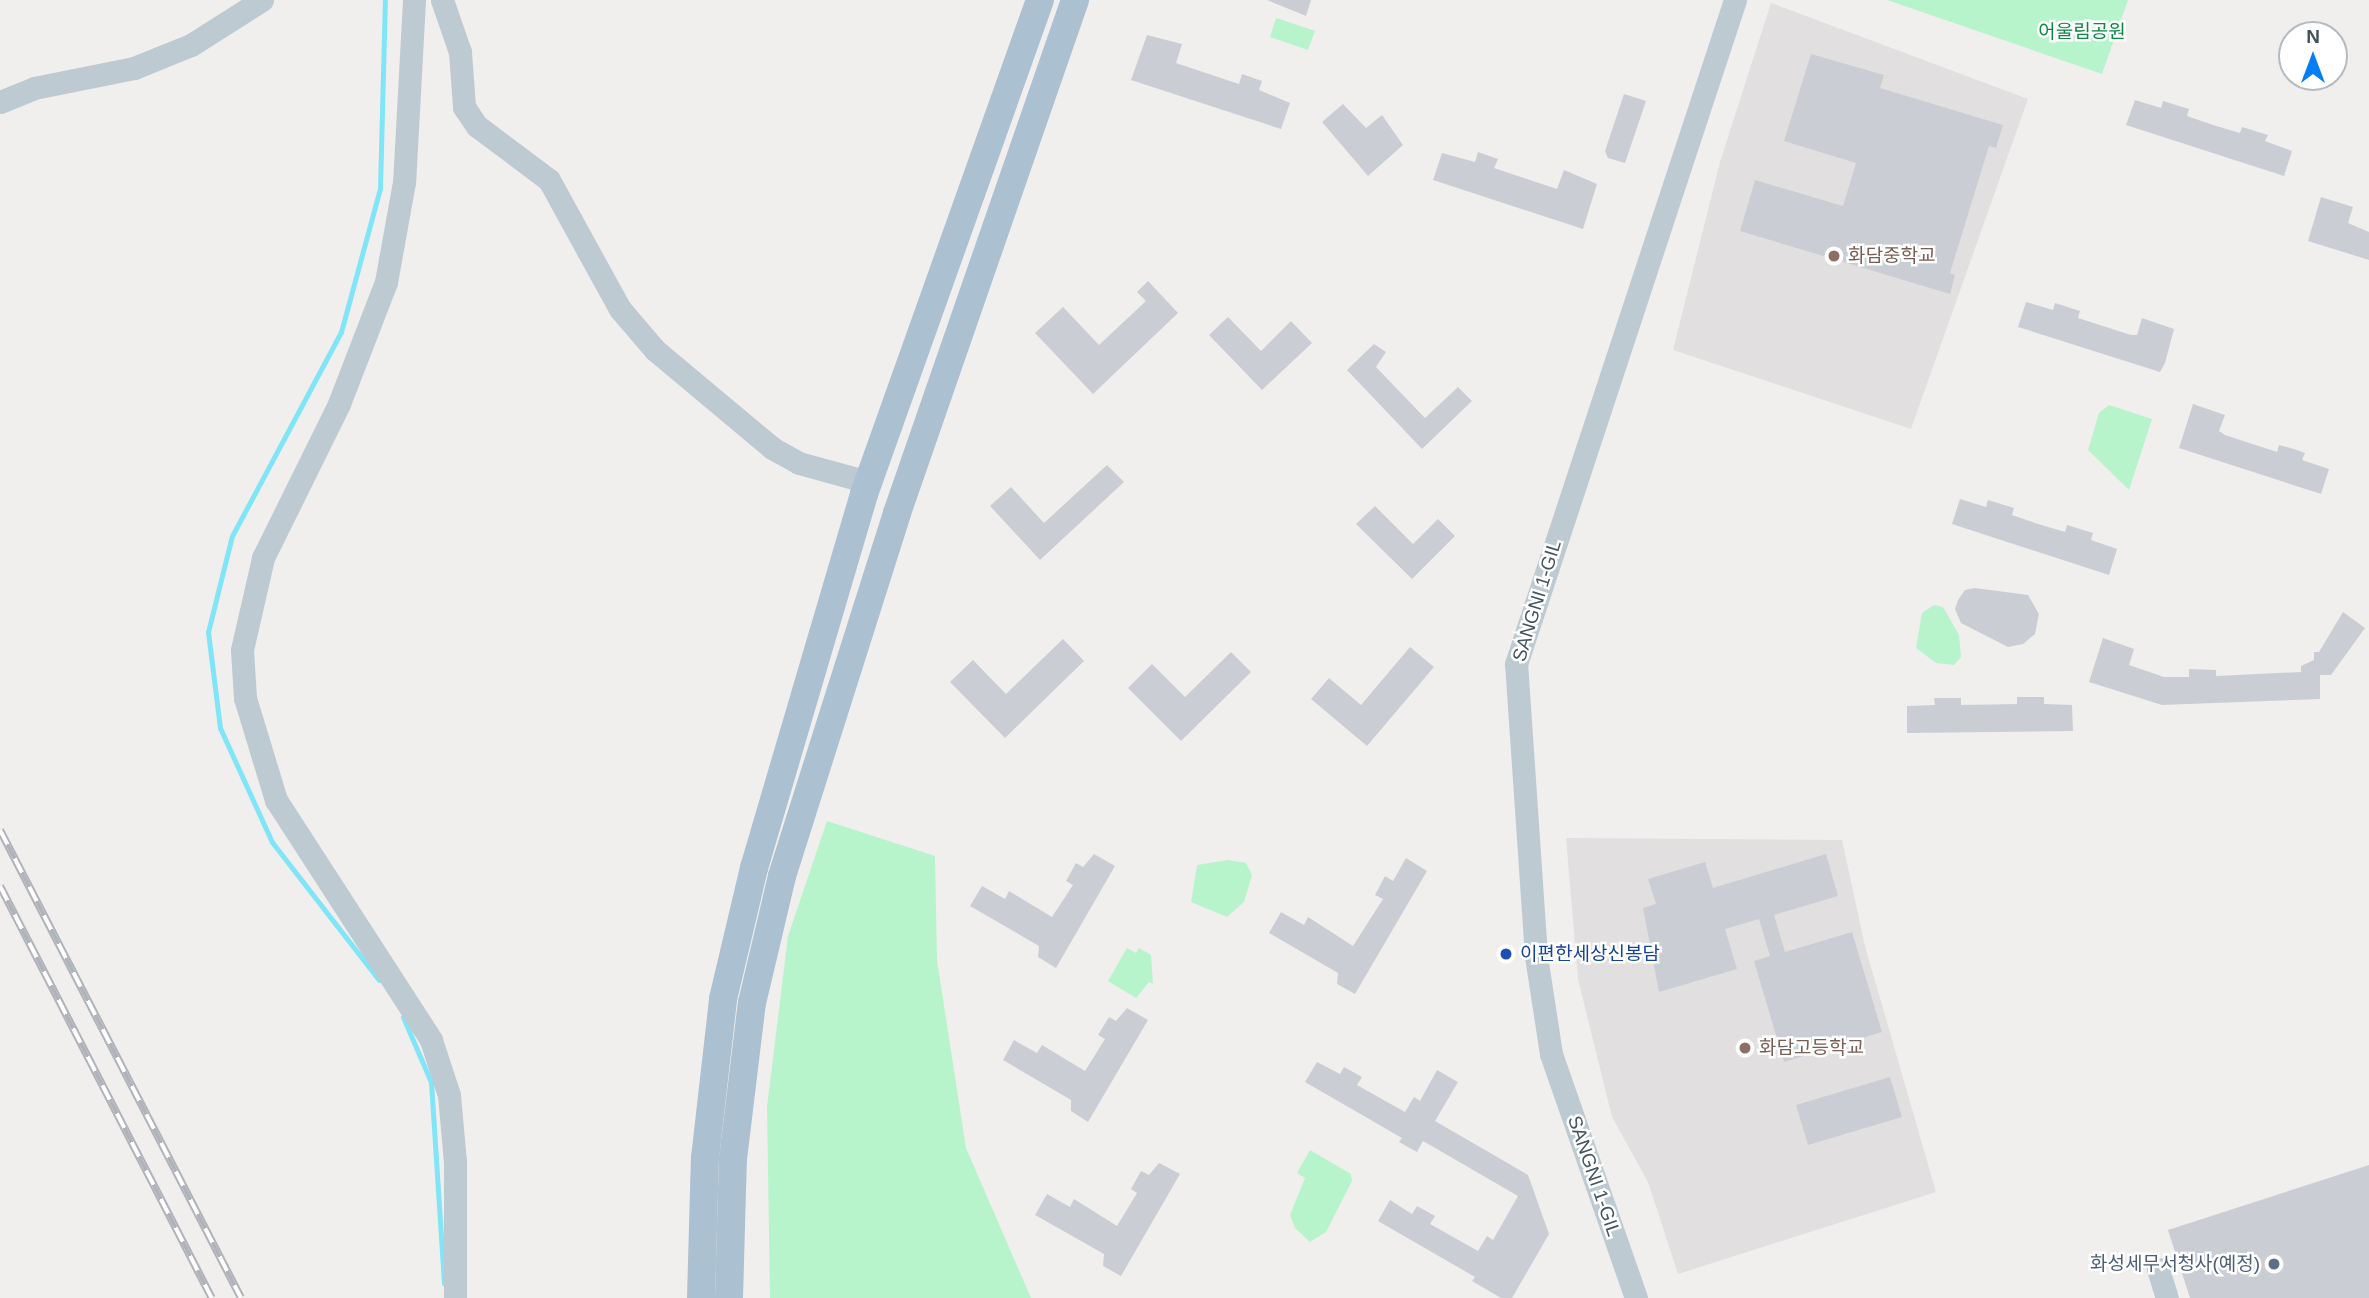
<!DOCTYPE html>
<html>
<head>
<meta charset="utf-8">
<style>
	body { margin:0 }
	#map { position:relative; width:2369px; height:1298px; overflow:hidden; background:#f1eeee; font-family:Arial,"Noto Sans KR",sans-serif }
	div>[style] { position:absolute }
	.education>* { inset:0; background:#e2dfe0 }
	.green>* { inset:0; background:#b7f4cb }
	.stream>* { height:5px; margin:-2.5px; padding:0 2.5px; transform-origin:2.5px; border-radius:2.5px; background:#80e5f6 }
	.building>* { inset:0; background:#caced4 }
	.minor>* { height:23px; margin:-11.5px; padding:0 11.5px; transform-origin:11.5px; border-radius:11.5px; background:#bdcad2 }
	.major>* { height:28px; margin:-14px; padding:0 14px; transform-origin:14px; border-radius:14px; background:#abc0d1 }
	.rail>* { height:8px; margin-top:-4px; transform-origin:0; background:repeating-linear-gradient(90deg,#fff 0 16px,#b0b4ba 0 32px); box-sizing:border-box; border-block:2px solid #b0b4ba }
	.dots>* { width:19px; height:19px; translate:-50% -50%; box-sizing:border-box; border:4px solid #fff; border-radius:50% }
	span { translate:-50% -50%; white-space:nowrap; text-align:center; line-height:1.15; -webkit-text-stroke:5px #fff; paint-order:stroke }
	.park-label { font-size:19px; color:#0c8842 }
	.education-label { font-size:19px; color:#785e54 }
	.left { translate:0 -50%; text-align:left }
	.street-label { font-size:19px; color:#44545e }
	.transit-label { font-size:19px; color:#164399 }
	.service-label { font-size:19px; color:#4e5e75 }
	.right { translate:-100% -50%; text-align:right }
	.north { position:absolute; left:2278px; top:21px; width:70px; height:70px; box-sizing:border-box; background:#fff; border:2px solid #b4bbbf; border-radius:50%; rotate:0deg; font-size:19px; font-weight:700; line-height:28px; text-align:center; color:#44545e }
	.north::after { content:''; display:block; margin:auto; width:24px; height:32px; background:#057df5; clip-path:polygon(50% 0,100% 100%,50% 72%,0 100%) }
</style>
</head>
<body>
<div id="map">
	<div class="education">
		<div style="clip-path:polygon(1771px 3px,2028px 99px,1911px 429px,1673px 350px,1720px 162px)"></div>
		<div style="clip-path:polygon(1566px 838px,1842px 840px,1865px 946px,1936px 1192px,1678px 1274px,1648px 1182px,1612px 1117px,1578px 979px)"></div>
	</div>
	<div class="green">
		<div style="clip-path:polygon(1887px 0,2128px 0,2102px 74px)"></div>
		<div style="clip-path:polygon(1276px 18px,1315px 31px,1308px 50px,1270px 37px)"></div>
		<div style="clip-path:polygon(2109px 405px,2152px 419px,2129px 490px,2088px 450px,2099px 413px)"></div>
		<div style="clip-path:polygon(1934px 605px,1943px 607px,1959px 635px,1961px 657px,1954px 665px,1936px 663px,1916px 648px,1922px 613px)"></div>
		<div style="clip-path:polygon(827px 821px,935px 856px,937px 960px,966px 1148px,1031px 1298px,770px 1298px,767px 1107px,788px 936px)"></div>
		<div style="clip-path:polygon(1228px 860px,1246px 863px,1252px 875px,1244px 902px,1227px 917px,1191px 902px,1197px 865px)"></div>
		<div style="clip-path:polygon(1127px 948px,1136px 953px,1139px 948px,1151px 955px,1153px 984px,1149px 982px,1136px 998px,1108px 981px)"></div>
		<div style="clip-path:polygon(1310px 1150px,1351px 1174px,1352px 1181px,1326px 1232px,1310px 1242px,1295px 1228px,1290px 1215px,1305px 1178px,1297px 1173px)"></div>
	</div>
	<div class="stream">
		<div style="left:379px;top:980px;width:175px;rotate:-127.8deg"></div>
		<div style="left:272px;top:842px;width:125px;rotate:-114.5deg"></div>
		<div style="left:220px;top:728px;width:97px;rotate:-97.1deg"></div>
		<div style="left:208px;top:632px;width:99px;rotate:-76deg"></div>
		<div style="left:232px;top:536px;width:231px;rotate:-61.9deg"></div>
		<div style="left:341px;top:332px;width:149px;rotate:-74.8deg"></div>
		<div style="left:380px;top:188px;width:188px;rotate:-88.5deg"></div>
		<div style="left:403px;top:1017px;width:71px;rotate:66.7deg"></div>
		<div style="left:431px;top:1082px;width:202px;rotate:86.3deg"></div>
	</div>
	<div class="building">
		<div style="clip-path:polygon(1267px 0,1311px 0,1306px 16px)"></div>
		<div style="clip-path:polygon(1147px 35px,1182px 44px,1176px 63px,1239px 84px,1242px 74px,1262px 81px,1259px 90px,1290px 103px,1281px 129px,1131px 80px)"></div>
		<div style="clip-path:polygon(1811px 54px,1884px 75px,1880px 88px,2003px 125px,1996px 148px,1989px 146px,1950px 273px,1955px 275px,1950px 294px,1740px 231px,1755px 180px,1843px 206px,1856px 163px,1784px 141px)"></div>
		<div style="clip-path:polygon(1624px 94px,1646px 101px,1625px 163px,1608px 158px,1605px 151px)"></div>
		<div style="clip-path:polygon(2135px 100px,2161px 108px,2163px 101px,2189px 109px,2187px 116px,2213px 125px,2240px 133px,2242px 127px,2268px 135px,2265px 141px,2292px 151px,2284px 176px,2126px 125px)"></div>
		<div style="clip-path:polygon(1343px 104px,1366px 128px,1382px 115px,1403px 145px,1368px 176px,1322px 122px)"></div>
		<div style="clip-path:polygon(1478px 152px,1498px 159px,1494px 168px,1557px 189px,1564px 170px,1597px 184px,1583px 229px,1433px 180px,1442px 153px,1475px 162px)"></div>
		<div style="clip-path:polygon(2321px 197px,2353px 207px,2348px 223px,2369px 232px,2369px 260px,2308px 241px)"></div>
		<div style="clip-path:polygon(1148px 281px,1178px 313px,1093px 394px,1035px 333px,1063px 307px,1099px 345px,1146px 301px,1137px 292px)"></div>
		<div style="clip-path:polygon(2026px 302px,2053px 310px,2055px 303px,2080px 311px,2078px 318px,2131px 335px,2137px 335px,2142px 318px,2174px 329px,2165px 363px,2160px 372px,2018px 327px)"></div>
		<div style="clip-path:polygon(1228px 317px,1261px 351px,1291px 321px,1312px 343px,1262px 390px,1209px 335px)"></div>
		<div style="clip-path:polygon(1374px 344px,1386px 352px,1376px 367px,1425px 418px,1458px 387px,1472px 401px,1422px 449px,1347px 370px)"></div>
		<div style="clip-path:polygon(2193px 404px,2225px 415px,2219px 431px,2225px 435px,2277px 452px,2279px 445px,2294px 449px,2305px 453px,2302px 460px,2329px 469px,2321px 494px,2179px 448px)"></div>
		<div style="clip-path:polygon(1107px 465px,1124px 482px,1040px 560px,990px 506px,1011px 487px,1044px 523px)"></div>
		<div style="clip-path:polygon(1960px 499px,1986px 507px,1988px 500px,2014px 508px,2012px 515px,2038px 524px,2065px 532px,2067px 525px,2093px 533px,2091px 540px,2117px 549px,2109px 575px,1952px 524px)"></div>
		<div style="clip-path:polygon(1375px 506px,1413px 544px,1438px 519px,1455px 536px,1412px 579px,1356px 524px)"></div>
		<div style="clip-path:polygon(1975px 588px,2028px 595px,2039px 614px,2035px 634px,2023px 644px,2008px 647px,1961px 623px,1955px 609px,1958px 600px,1965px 590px)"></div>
		<div style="clip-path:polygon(2343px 612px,2365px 628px,2331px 675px,2320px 675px,2320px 699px,2162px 705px,2089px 682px,2103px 638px,2134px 649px,2129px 665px,2164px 677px,2189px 677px,2189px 669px,2216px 670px,2216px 676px,2301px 672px,2301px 666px,2314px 660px,2314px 652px,2319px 652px)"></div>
		<div style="clip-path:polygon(1063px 639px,1084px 661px,1005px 738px,950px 682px,973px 660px,1006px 694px)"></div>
		<div style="clip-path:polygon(1410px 647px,1434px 667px,1367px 746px,1311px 699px,1329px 678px,1361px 705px)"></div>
		<div style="clip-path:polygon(1231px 652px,1251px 672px,1181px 741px,1128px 688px,1152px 664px,1185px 697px)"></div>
		<div style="clip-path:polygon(2017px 697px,2044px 697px,2044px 704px,2072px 705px,2073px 731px,1907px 733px,1907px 706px,1935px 705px,1934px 698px,1961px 698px,1961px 705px,2017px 704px)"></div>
		<div style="clip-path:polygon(1094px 854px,1115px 866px,1056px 968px,1038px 957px,1039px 946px,970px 906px,982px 886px,1005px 899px,1009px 891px,1052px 917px,1073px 885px,1066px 881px,1076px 863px,1083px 867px)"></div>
		<div style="clip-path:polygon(1826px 854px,1838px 896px,1774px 915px,1785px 952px,1852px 932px,1882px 1032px,1784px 1062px,1754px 961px,1770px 956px,1759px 919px,1725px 929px,1737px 969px,1659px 992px,1643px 908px,1656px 904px,1648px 879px,1705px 862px,1713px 888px)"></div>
		<div style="clip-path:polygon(1406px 858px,1427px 871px,1355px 994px,1337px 984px,1338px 973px,1269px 933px,1281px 912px,1304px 925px,1308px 917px,1353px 946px,1383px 899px,1375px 895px,1385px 876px,1393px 881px)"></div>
		<div style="clip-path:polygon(1127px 1008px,1148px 1020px,1088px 1122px,1071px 1111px,1071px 1100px,1003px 1060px,1014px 1040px,1037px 1053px,1042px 1045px,1085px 1071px,1105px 1039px,1098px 1035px,1109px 1017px,1116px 1021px)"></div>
		<div style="clip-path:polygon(1317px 1062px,1340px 1074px,1344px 1067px,1362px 1077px,1357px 1085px,1405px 1112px,1414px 1097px,1420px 1101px,1437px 1070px,1458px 1082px,1435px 1121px,1528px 1175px,1549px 1234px,1512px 1298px,1501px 1298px,1472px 1281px,1475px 1277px,1378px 1221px,1390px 1200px,1412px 1214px,1417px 1206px,1435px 1216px,1430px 1224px,1478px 1251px,1487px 1236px,1493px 1240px,1518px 1196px,1423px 1141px,1417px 1152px,1399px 1142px,1402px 1138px,1305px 1082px)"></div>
		<div style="clip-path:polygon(1890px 1077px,1902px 1117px,1808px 1145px,1796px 1105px)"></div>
		<div style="clip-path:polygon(1159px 1163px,1180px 1174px,1121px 1276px,1103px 1266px,1104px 1254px,1035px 1215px,1047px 1194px,1070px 1207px,1074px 1199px,1117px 1226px,1137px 1193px,1131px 1189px,1141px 1171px,1149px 1175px)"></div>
		<div style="clip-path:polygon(2369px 1165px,2369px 1298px,2190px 1298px,2168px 1230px)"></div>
	</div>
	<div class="minor">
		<div style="left:414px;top:0;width:182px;rotate:93.1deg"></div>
		<div style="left:404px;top:182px;width:102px;rotate:100.2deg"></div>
		<div style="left:386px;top:282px;width:131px;rotate:111.1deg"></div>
		<div style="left:339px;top:404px;width:172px;rotate:116.3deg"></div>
		<div style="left:263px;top:558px;width:94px;rotate:102.9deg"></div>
		<div style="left:242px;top:650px;width:48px;rotate:86.4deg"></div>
		<div style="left:245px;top:698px;width:107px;rotate:73.1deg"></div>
		<div style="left:276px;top:800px;width:286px;rotate:57.1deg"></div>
		<div style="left:431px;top:1040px;width:58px;rotate:71.9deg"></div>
		<div style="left:449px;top:1095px;width:67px;rotate:84.9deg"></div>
		<div style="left:455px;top:1162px;width:136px;rotate:90deg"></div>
		<div style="left:442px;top:0;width:55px;rotate:70.9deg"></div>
		<div style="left:460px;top:52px;width:55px;rotate:85.8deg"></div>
		<div style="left:464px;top:107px;width:23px;rotate:56deg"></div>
		<div style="left:477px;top:126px;width:90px;rotate:36.9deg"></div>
		<div style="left:549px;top:180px;width:147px;rotate:61.2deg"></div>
		<div style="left:620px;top:309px;width:54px;rotate:49.5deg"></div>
		<div style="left:655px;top:350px;width:153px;rotate:39.9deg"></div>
		<div style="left:772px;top:448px;width:31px;rotate:29deg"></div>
		<div style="left:799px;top:463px;width:72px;rotate:15.4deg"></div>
		<div style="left:0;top:102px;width:37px;rotate:-22deg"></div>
		<div style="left:34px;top:88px;width:102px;rotate:-11.3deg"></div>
		<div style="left:134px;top:68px;width:61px;rotate:-22deg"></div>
		<div style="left:191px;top:45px;width:84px;rotate:-32.4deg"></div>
		<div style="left:2158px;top:1269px;width:30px;rotate:73deg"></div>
		<div style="left:1636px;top:1298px;width:258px;rotate:-109.2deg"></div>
		<div style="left:1551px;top:1054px;width:99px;rotate:-98.7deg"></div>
		<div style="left:1536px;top:956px;width:293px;rotate:-93.9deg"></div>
		<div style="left:1516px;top:664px;width:699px;rotate:-71.75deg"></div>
	</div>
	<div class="major">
		<div style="left:701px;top:1298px;width:140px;rotate:-88.4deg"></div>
		<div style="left:705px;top:1158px;width:160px;rotate:-83.5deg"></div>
		<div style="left:723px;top:999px;width:135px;rotate:-76.7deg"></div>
		<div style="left:754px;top:868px;width:390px;rotate:-73.6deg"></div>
		<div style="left:864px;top:494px;width:524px;rotate:-70.39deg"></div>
		<div style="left:729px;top:1298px;width:139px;rotate:-88.4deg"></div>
		<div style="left:733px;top:1159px;width:157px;rotate:-83.1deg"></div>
		<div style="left:752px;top:1003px;width:130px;rotate:-76.7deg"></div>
		<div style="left:782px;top:876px;width:381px;rotate:-72.4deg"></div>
		<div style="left:897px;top:513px;width:543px;rotate:-70.86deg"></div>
	</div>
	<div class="rail">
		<div style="left:0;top:830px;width:526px;rotate:62.75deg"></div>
		<div style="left:0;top:886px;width:463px;rotate:62.8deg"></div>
	</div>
	<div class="dots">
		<div style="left:1834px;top:256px;background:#8d6e63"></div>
		<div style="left:1506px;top:954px;background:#1a4fb4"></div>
		<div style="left:1745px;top:1048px;background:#8d6e63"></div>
		<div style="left:2274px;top:1264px;background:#5c6f8a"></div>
	</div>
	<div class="park-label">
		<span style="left:2082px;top:32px">어울림공원</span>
	</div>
	<div class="education-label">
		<span class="left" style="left:1848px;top:256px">화담중학교</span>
		<span class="left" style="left:1759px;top:1048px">화담고등학교</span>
	</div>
	<div class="street-label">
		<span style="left:1537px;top:601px;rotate:-73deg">SANGNI 1-GIL</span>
		<span style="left:1594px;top:1176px;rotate:71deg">SANGNI 1-GIL</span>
	</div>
	<div class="transit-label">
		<span class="left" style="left:1520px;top:954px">이편한세상신봉담</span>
	</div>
	<div class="service-label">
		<span class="right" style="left:2260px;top:1264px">화성세무서청사(예정)</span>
	</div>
	<div class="north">N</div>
</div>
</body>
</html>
